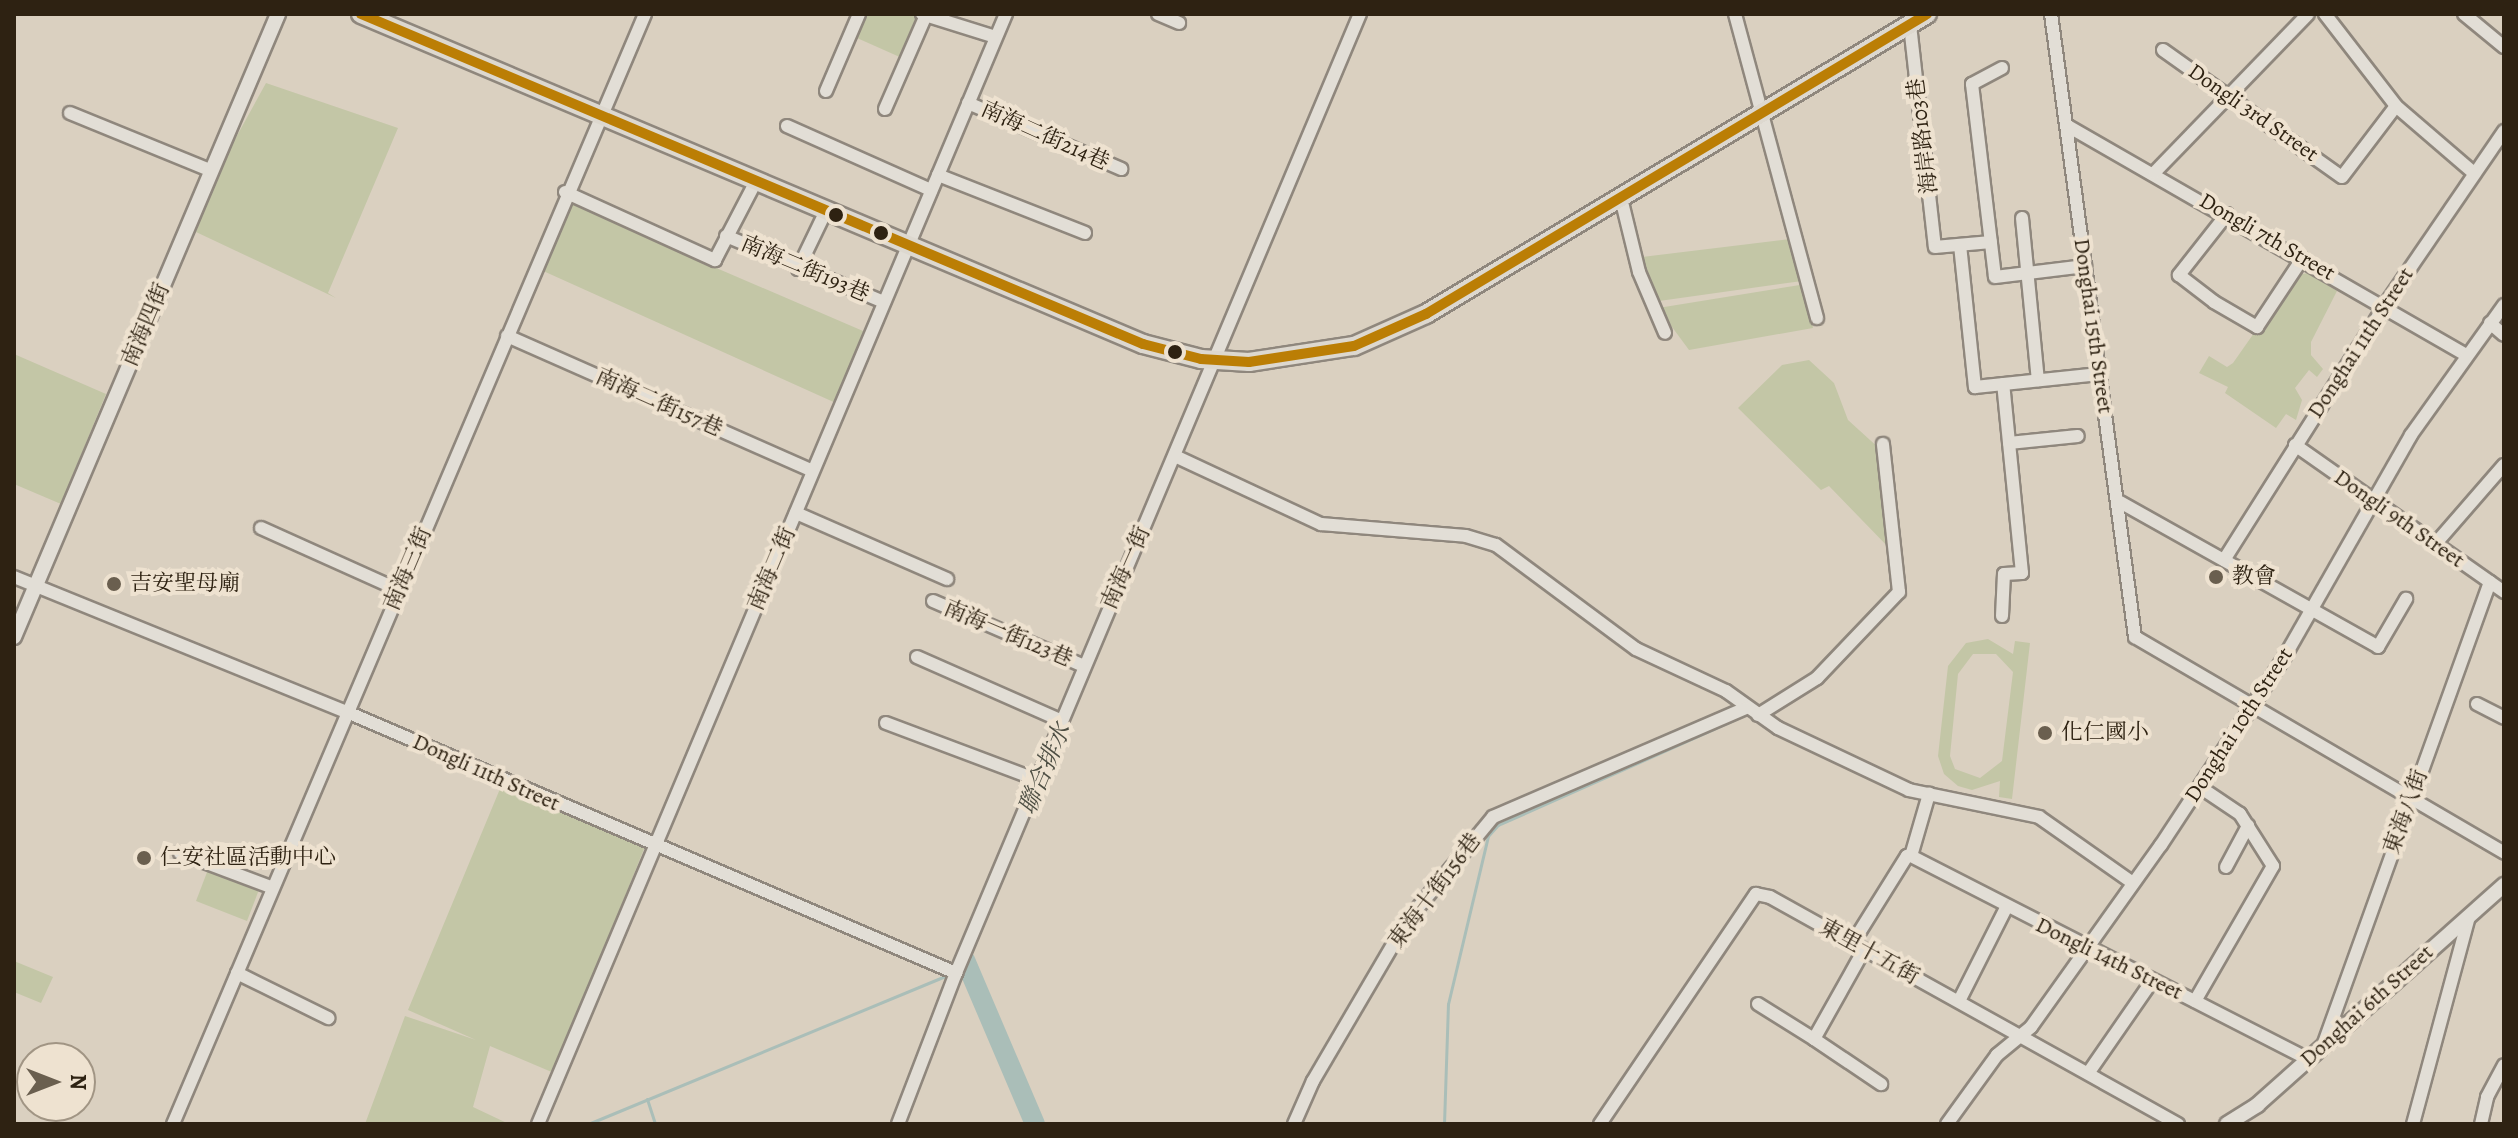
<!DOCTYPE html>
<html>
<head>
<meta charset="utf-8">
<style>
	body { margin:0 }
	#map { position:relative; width:2518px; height:1138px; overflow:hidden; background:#dad0c0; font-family:Alegreya,"Noto Serif TC",serif }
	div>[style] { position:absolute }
	.green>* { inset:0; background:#c3c6a6 }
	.stream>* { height:3px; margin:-1.5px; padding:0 1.5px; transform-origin:1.5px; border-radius:1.5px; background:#aabeb8 }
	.river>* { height:20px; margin:-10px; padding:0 10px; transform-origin:10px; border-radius:10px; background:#aabeb8 }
	.roads { filter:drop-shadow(2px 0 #8f877d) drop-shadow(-2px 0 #8f877d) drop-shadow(0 2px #8f877d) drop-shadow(0 -2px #8f877d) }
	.minor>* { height:12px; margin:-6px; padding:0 6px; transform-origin:6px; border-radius:6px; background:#e2ded6 }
	.tertiary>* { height:14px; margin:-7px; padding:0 7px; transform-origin:7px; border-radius:7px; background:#e2ded6 }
	.primary>* { height:18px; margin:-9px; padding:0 9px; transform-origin:9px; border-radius:9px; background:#ddd8cf }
	.bus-1>* { height:10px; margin:-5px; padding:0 5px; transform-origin:5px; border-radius:5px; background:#bb7e05 }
	.dots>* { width:22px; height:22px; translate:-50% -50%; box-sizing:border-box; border:4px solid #eee2d0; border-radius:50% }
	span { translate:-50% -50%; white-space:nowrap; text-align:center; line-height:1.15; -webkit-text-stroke:8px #eee2d0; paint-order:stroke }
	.street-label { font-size:22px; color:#2e2212 }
	.poi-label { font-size:22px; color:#2e2212 }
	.left { translate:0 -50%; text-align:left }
	.water-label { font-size:24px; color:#4d4e43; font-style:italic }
	.frame { position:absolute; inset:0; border:16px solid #2e2212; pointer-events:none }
	.north { position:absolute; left:16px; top:1042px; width:80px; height:80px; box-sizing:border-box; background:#eee2d0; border:2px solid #a19584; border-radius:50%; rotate:90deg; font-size:22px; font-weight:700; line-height:32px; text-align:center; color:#2e2212 }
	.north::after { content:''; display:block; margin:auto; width:28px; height:36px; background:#6a5f4f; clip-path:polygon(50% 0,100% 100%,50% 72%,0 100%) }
</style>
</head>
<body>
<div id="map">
	<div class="green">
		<div style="clip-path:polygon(867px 14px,919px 16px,902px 58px,857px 38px)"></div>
		<div style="clip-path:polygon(266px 83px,398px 128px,328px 293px,336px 298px,196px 232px,223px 161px)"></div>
		<div style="clip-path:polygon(573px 196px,714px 267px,870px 334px,838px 404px,541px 270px)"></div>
		<div style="clip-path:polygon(1790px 239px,1802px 281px,1659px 301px,1642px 257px)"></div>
		<div style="clip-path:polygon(2307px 273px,2337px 291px,2311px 342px,2311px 355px,2323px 369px,2317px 377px,2309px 370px,2295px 388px,2302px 400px,2296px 420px,2286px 414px,2276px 428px,2225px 393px,2228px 387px,2199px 373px,2209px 356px,2227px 367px,2233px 363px,2294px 276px)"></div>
		<div style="clip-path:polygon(1806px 284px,1813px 328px,1689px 350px,1658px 308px)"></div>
		<div style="clip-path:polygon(14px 354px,106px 394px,61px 504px,14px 484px)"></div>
		<div style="clip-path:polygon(1809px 360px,1834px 383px,1848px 420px,1881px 450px,1893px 552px,1829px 486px,1821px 490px,1738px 408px,1782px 365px)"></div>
		<div style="clip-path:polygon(evenodd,1988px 639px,2013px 654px,2015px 641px,2030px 643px,2012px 799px,1999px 797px,2000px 781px,1972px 790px,1958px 786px,1944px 774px,1938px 756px,1948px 666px,1966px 643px,1988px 639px,1973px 654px,1996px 654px,2013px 672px,2002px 761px,1980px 778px,1955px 769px,1950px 756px,1958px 674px,1973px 654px)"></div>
		<div style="clip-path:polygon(502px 784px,648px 839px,554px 1073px,490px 1046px,473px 1107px,509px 1124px,365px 1124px,405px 1016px,476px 1040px,408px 1010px)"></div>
		<div style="clip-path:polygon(209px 867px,260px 887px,247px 921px,196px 901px)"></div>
		<div style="clip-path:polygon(14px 961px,53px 977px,41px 1003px,14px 992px)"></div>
	</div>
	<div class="stream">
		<div style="left:647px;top:1099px;width:26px;rotate:72deg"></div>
		<div style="left:588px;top:1124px;width:390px;rotate:-22.5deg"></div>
		<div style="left:1444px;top:1124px;width:120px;rotate:-88.1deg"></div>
		<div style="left:1448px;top:1004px;width:173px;rotate:-76.6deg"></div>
		<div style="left:1488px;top:836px;width:15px;rotate:-48deg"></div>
		<div style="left:1498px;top:825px;width:268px;rotate:-24deg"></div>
	</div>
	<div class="river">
		<div style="left:965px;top:960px;width:178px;rotate:66.9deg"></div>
	</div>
	<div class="roads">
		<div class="minor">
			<div style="left:922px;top:14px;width:77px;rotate:17.3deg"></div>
			<div style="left:1158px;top:14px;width:23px;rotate:23deg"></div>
			<div style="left:1735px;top:14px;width:315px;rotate:74.9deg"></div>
			<div style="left:2051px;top:14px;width:629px;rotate:82.32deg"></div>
			<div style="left:2135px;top:637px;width:428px;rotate:30.3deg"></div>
			<div style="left:2325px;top:14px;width:116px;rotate:52.3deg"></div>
			<div style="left:2396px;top:106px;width:103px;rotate:40.7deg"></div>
			<div style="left:2464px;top:14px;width:52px;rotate:39.5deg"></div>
			<div style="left:1910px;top:25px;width:223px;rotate:83.6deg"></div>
			<div style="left:1935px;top:247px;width:56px;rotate:-5.1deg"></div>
			<div style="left:2163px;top:50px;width:219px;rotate:35.4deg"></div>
			<div style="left:2342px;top:177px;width:89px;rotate:-52.7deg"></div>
			<div style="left:2002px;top:68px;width:34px;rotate:152deg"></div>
			<div style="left:1972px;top:84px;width:194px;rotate:83.2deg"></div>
			<div style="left:1995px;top:277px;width:91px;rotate:-7deg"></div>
			<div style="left:826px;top:91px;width:84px;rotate:-66.8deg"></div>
			<div style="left:968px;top:103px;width:167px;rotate:23.3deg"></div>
			<div style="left:885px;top:109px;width:103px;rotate:-66.4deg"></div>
			<div style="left:70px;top:113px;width:153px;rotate:22.2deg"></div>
			<div style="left:2066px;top:125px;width:461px;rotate:29.9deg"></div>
			<div style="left:787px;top:126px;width:158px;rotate:24deg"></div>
			<div style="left:2154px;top:173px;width:221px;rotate:-45.9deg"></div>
			<div style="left:938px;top:175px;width:158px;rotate:21.5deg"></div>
			<div style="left:565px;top:192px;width:165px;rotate:24.4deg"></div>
			<div style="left:715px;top:260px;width:87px;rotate:-62.5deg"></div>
			<div style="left:1621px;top:198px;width:76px;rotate:76.3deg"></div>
			<div style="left:1639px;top:272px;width:66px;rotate:66.9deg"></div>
			<div style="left:2227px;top:214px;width:78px;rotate:128.2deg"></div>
			<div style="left:2179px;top:275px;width:44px;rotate:37.6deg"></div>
			<div style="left:2214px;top:302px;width:50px;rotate:30.2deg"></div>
			<div style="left:2257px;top:327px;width:82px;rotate:-56.5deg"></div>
			<div style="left:2022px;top:218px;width:163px;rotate:84.4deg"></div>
			<div style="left:726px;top:236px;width:171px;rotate:22.7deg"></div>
			<div style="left:1960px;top:245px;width:143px;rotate:84deg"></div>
			<div style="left:1975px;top:387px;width:125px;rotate:-6deg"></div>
			<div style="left:798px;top:269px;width:62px;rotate:-64.3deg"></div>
			<div style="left:2490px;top:323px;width:18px;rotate:41deg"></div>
			<div style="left:507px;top:336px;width:332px;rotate:23.8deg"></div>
			<div style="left:2009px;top:443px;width:69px;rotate:-5.8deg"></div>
			<div style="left:2295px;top:445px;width:256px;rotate:35.1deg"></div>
			<div style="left:1175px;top:456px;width:161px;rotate:25deg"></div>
			<div style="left:1321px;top:524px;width:145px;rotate:4.7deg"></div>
			<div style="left:1466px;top:536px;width:31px;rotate:17deg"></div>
			<div style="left:1496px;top:545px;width:174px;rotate:36.6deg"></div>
			<div style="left:1636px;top:649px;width:99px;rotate:25deg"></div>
			<div style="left:1726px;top:691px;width:64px;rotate:35.4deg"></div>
			<div style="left:1778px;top:728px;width:145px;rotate:25.3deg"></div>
			<div style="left:1909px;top:790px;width:133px;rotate:11.7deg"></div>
			<div style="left:2039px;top:817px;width:115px;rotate:35.1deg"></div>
			<div style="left:2120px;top:502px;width:296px;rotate:29.3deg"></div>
			<div style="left:2378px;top:647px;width:56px;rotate:-59.7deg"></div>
			<div style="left:796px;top:513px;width:165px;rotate:23.6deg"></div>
			<div style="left:261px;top:528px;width:151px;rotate:24.2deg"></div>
			<div style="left:2437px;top:542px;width:102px;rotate:-49deg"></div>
			<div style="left:2224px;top:560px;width:302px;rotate:-57.7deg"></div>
			<div style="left:2385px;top:305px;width:211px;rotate:-55.6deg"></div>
			<div style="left:14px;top:577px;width:359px;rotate:22.1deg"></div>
			<div style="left:347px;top:712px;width:663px;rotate:23.2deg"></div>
			<div style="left:933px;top:601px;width:164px;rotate:23.3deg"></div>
			<div style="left:2002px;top:616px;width:42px;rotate:-87.3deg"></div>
			<div style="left:2004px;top:574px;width:18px;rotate:-3deg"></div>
			<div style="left:2022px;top:573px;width:190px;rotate:-95.7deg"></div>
			<div style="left:917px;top:657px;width:158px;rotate:23.8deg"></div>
			<div style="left:2477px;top:704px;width:30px;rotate:27deg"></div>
			<div style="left:1758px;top:715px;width:70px;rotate:-32.1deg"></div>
			<div style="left:1817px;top:678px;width:119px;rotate:-46.4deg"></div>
			<div style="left:1899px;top:592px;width:149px;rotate:-96.2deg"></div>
			<div style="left:886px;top:723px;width:162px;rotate:20.6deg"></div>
			<div style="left:180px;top:853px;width:99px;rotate:20.6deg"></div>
			<div style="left:1911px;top:856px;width:446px;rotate:27.1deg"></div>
			<div style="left:1911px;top:856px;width:65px;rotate:-73.8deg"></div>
			<div style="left:2226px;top:867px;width:47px;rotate:-61.8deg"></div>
			<div style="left:1852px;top:944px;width:104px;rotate:-58deg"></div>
			<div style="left:1907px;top:856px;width:4px"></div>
			<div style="left:237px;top:973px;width:102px;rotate:26.3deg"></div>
			<div style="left:1959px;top:1001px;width:104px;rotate:-63.2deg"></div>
			<div style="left:2195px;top:1001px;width:156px;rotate:-60deg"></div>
			<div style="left:2273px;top:866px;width:62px;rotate:-122.4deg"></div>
			<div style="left:2240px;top:814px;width:48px;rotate:-146deg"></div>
			<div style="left:1758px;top:1004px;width:66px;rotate:32deg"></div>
			<div style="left:1814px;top:1039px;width:102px;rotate:-60.7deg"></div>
			<div style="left:1814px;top:1039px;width:81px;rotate:33.9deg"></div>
			<div style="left:2324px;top:1043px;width:490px;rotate:-70.2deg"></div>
			<div style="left:2089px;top:1072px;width:111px;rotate:-55.3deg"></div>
			<div style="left:173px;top:1124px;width:1206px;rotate:-66.96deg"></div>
			<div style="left:538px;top:1124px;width:1205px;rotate:-67.14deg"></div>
			<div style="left:898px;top:1124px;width:162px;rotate:-69deg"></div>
			<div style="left:956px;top:973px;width:1041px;rotate:-67.16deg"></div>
			<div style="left:1294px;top:1124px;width:47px;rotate:-66.2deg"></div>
			<div style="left:1313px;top:1081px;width:186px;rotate:-59.6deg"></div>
			<div style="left:1407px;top:921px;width:135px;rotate:-50.4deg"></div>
			<div style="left:1493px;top:817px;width:275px;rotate:-23.3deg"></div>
			<div style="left:1600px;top:1124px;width:278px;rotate:-55.9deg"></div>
			<div style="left:1756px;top:894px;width:14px;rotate:12deg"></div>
			<div style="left:1770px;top:897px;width:467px;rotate:29.1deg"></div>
			<div style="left:1947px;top:1124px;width:85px;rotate:-54.1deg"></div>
			<div style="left:1997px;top:1055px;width:44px;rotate:-39.5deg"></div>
			<div style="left:2031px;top:1027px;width:224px;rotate:-54.5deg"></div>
			<div style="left:2161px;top:845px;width:226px;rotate:-56.7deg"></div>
			<div style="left:2285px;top:656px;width:254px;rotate:-60.3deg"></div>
			<div style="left:2411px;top:435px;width:160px;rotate:-54.4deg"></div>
			<div style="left:2413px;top:1124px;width:214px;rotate:-74.9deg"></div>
			<div style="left:2481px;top:1124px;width:28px;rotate:-77deg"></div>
			<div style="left:2487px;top:1097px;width:36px;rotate:-62deg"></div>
		</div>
		<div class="tertiary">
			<div style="left:14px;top:637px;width:677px;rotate:-67.03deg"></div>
			<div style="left:2227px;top:1124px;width:36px;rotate:-32deg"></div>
			<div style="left:2257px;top:1105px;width:331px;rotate:-41.7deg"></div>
		</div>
		<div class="primary">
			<div style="left:361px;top:14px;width:849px;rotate:22.88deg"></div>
			<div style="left:1143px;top:344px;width:60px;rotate:14.5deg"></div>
			<div style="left:1201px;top:359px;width:48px;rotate:3.6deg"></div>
			<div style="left:1249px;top:362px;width:106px;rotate:-8.7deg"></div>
			<div style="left:1354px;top:346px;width:79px;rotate:-24deg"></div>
			<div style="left:1426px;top:314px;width:584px;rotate:-30.91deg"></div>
		</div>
	</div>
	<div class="bus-1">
		<div style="left:361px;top:14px;width:849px;rotate:22.88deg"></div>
		<div style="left:1143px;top:344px;width:60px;rotate:14.5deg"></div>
		<div style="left:1201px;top:359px;width:48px;rotate:3.6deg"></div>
		<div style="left:1249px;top:362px;width:106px;rotate:-8.7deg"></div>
		<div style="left:1354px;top:346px;width:79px;rotate:-24deg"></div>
		<div style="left:1426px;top:314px;width:584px;rotate:-30.91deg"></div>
	</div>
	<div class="dots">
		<div style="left:836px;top:215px;background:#2e2212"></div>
		<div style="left:881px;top:233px;background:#2e2212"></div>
		<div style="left:1175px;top:352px;background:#2e2212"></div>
		<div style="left:2216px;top:577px;background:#6a5f4f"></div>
		<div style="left:114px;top:584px;background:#6a5f4f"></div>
		<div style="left:2045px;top:733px;background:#6a5f4f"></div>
		<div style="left:144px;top:858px;background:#6a5f4f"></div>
	</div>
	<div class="street-label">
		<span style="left:2253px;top:113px;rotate:35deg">Dongli 3rd Street</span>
		<span style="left:1045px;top:136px;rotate:24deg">南海二街214巷</span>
		<span style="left:1923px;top:136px;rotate:-97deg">海岸路103巷</span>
		<span style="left:2267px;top:237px;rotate:30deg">Dongli 7th Street</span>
		<span style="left:805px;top:269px;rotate:23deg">南海二街193巷</span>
		<span style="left:146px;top:325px;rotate:-67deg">南海四街</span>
		<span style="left:2093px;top:326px;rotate:82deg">Donghai 15th Street</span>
		<span style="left:2361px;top:343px;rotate:-57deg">Donghai 11th Street</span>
		<span style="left:659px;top:403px;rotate:24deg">南海二街157巷</span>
		<span style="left:2399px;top:519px;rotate:35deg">Dongli 9th Street</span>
		<span style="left:1126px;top:568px;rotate:-66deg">南海一街</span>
		<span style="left:408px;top:569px;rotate:-67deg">南海三街</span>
		<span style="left:772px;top:569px;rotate:-67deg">南海二街</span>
		<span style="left:1008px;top:634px;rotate:23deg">南海一街123巷</span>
		<span style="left:2239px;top:725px;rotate:-57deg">Donghai 10th Street</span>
		<span style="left:486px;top:773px;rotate:24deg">Dongli 11th Street</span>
		<span style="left:2406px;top:812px;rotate:-70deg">東海八街</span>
		<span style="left:1435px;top:891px;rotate:-53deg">東海十街156巷</span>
		<span style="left:1869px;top:952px;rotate:29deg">東里十五街</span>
		<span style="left:2109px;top:959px;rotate:26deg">Dongli 14th Street</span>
		<span style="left:2367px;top:1006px;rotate:-42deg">Donghai 6th Street</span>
	</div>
	<div class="poi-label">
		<span class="left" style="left:2232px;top:577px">教會</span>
		<span class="left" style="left:130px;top:584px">吉安聖母廟</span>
		<span class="left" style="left:2061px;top:733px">化仁國小</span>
		<span class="left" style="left:160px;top:858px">仁安社區活動中心</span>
	</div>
	<div class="water-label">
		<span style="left:1045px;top:769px;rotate:-67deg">聯合排水</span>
	</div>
	<div class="frame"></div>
	<div class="north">N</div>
</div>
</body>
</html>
